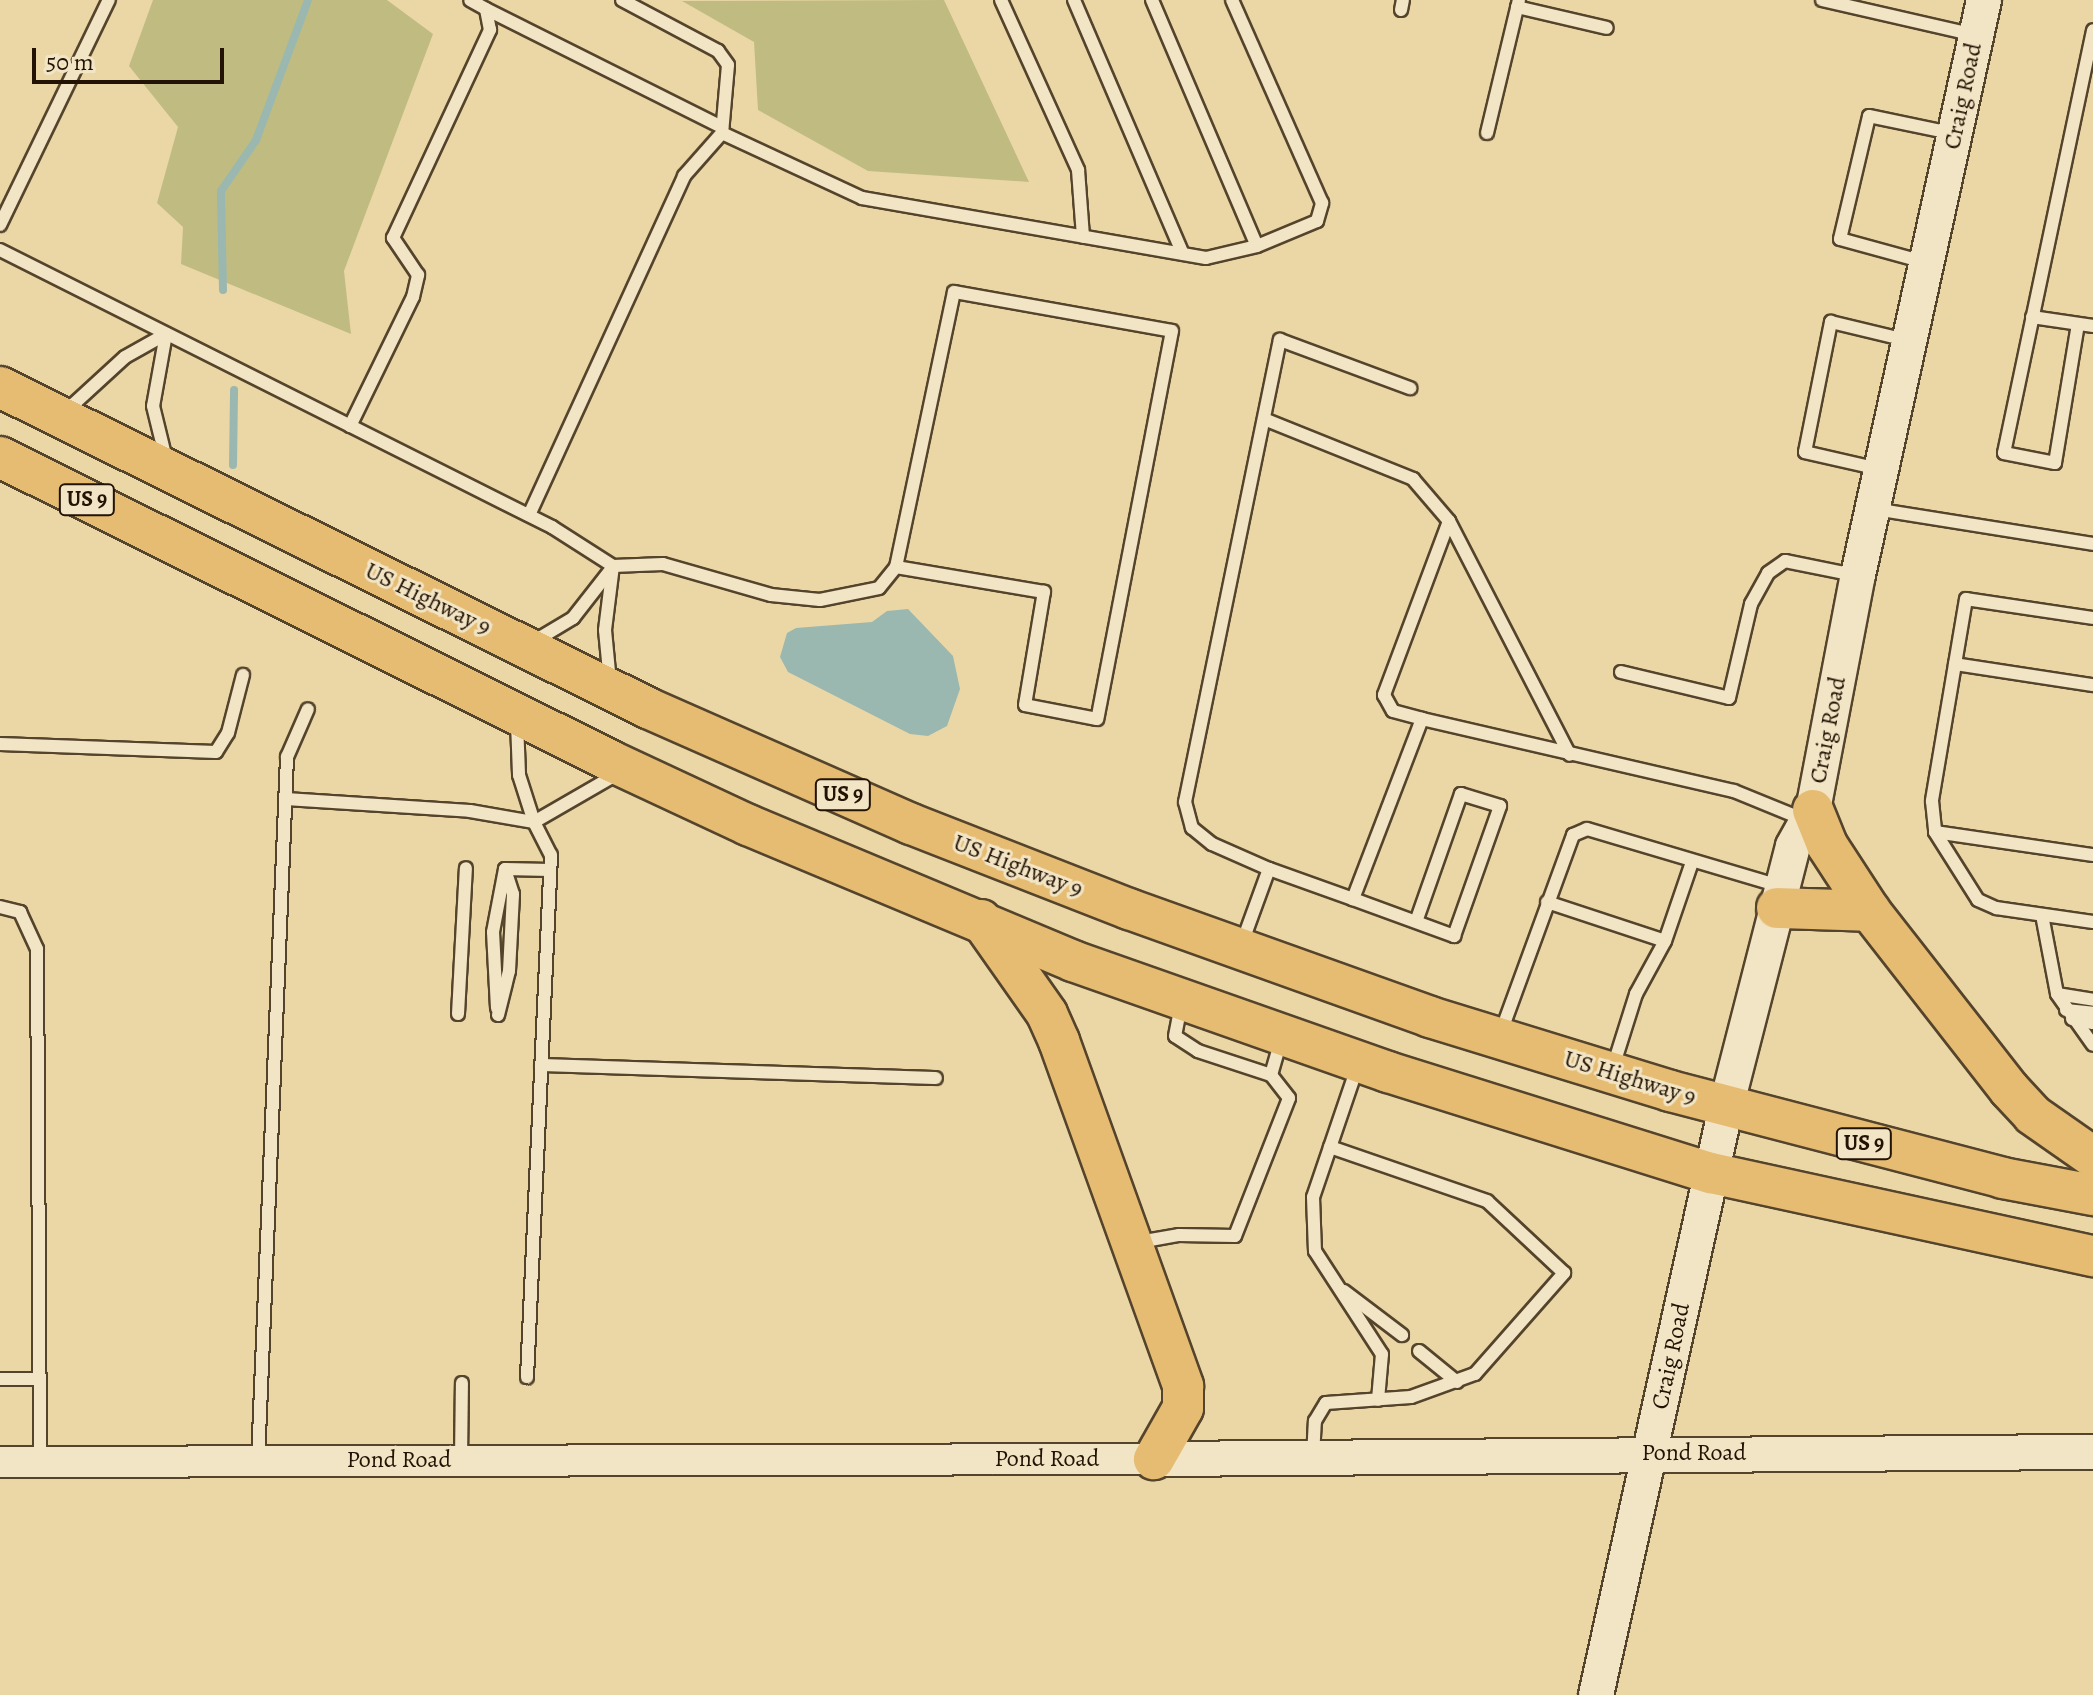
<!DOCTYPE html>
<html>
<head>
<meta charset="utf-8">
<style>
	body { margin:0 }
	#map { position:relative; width:2093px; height:1695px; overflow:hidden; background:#ebd7a6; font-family:Alegreya,serif }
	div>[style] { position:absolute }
	.green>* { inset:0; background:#c0bc81 }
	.water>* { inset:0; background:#9ab8af }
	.stream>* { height:8px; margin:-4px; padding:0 4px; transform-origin:4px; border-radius:4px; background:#9ab8af }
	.roads { filter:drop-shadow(2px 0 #55442c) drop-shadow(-2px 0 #55442c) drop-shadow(0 2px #55442c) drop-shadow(0 -2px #55442c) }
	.service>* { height:12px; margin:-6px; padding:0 6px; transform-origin:6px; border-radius:6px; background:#f2e5c5 }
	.tertiary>* { height:30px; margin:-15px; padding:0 15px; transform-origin:15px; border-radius:15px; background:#f2e5c5 }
	.secondary>* { height:34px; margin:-17px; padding:0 17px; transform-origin:17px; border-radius:17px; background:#f2e5c5 }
	.trunk>* { height:40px; margin:-20px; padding:0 20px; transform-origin:20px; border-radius:20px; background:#e6bc73 }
	span { translate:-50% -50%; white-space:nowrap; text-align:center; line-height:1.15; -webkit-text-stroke:6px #f2e5c5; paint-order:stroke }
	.shield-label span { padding:2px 6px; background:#f2e5c5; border:2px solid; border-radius:6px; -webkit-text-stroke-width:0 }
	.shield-label { font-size:22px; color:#231304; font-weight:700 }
	.street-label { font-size:24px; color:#231304 }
	.scale { position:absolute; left:32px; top:48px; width:192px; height:36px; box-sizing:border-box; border:4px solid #231304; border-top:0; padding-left:10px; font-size:24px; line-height:28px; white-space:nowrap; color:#231304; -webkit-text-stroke:6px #f2e5c5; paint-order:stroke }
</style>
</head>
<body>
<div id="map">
	<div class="green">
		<div style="clip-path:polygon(153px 0,387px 0,433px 34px,344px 271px,351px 334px,181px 264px,183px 227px,157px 203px,178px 127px,129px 66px)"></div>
		<div style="clip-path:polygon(944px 0,1029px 182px,868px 171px,758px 110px,754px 42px,682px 1px)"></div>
	</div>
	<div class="water">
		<div style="clip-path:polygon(908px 609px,953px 656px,960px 689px,947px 726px,928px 736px,910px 734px,788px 672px,780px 657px,787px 633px,796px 628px,872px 622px,887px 611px)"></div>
	</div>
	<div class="stream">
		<div style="left:223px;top:290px;width:99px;rotate:-91.2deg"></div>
		<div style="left:221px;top:191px;width:62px;rotate:-55.5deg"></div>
		<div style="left:256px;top:140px;width:149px;rotate:-69.6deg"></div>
		<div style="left:233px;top:465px;width:75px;rotate:-89.2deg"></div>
	</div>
	<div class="roads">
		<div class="service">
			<div style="left:622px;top:0;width:109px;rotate:28deg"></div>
			<div style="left:718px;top:51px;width:17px;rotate:54deg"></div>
			<div style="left:728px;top:65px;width:68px;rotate:95deg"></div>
			<div style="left:722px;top:133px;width:154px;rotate:24.9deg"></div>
			<div style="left:862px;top:198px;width:349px;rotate:9.9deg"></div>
			<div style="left:1206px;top:258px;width:52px;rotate:-13.2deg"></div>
			<div style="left:1257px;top:246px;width:65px;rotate:-22.6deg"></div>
			<div style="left:1317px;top:221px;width:19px;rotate:-74deg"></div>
			<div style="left:1322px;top:203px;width:222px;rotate:-113.9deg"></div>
			<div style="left:1001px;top:0;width:187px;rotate:65.6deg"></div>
			<div style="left:1078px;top:170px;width:67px;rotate:85.7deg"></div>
			<div style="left:1074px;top:0;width:276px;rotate:66.8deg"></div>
			<div style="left:1152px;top:0;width:267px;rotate:66.9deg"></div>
			<div style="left:1822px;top:0;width:157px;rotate:12.9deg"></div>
			<div style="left:1517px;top:7px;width:92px;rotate:13.1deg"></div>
			<div style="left:486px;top:9px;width:264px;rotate:26.6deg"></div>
			<div style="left:1401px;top:10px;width:10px;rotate:-79deg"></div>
			<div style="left:1487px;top:133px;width:137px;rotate:-76.5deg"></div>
			<div style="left:0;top:225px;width:250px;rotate:-64.2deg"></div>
			<div style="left:0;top:250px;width:618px;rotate:26.65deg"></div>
			<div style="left:552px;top:527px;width:72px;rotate:32.6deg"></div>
			<div style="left:613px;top:566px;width:50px;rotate:-2.3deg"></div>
			<div style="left:663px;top:564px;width:112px;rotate:16deg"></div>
			<div style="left:771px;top:595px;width:49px;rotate:5.8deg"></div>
			<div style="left:820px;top:600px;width:60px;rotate:-11.5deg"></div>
			<div style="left:879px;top:588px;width:27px;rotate:-51deg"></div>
			<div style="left:896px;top:567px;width:281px;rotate:-78.1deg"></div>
			<div style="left:954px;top:292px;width:221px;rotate:10.1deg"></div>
			<div style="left:1172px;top:331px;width:395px;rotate:100.9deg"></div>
			<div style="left:1097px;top:719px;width:73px;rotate:-169deg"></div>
			<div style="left:1025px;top:705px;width:115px;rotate:-80.5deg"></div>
			<div style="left:1044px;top:592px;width:150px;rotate:-170.4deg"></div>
			<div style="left:1924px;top:262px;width:87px;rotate:-164.7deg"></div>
			<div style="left:1840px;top:239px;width:126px;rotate:-76.7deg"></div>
			<div style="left:1869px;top:116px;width:84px;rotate:11.7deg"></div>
			<div style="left:2032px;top:317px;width:62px;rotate:8.4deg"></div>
			<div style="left:2078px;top:324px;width:141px;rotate:99.4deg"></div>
			<div style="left:2055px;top:463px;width:52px;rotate:-168.9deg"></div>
			<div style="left:2004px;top:453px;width:432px;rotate:-78.1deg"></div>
			<div style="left:65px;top:412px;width:81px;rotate:-42.5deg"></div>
			<div style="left:125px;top:357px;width:47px;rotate:-29.3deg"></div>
			<div style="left:166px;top:334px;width:73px;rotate:100.2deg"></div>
			<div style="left:153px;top:406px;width:55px;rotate:76.2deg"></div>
			<div style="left:1264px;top:419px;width:161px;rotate:21.9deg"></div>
			<div style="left:1413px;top:479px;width:55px;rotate:49.4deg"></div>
			<div style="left:1449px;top:521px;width:186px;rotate:110.5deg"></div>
			<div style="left:1384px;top:695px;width:18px;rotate:61deg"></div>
			<div style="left:1393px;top:711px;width:30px;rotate:15deg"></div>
			<div style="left:1422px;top:719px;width:193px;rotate:111deg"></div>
			<div style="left:1353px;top:899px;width:89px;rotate:-160.3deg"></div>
			<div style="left:350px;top:426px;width:144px;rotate:-64deg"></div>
			<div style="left:413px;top:297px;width:23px;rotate:-77deg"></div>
			<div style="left:418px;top:275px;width:45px;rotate:-124deg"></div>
			<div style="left:393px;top:238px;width:230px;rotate:-65deg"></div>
			<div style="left:490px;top:30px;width:21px;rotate:-101deg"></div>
			<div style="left:486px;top:9px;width:18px;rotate:-151deg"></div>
			<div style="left:1879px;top:469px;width:76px;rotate:-167.1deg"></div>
			<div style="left:1805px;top:452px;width:133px;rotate:-78.7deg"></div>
			<div style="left:1831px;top:322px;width:77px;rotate:13.5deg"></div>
			<div style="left:1875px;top:509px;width:221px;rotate:9.1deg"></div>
			<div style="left:529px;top:515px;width:373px;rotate:-65.4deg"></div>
			<div style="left:684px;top:176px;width:57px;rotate:-48.5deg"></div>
			<div style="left:1449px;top:521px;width:263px;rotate:62.7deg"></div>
			<div style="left:2093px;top:618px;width:128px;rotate:-171.5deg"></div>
			<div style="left:1966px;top:599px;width:205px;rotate:99.6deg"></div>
			<div style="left:1932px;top:801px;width:31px;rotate:84deg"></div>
			<div style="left:1935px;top:832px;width:80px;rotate:57.7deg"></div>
			<div style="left:1978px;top:900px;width:20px;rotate:24deg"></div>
			<div style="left:1996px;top:908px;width:98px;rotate:8.2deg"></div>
			<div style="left:533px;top:642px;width:47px;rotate:-31deg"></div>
			<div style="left:573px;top:618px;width:63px;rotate:-52deg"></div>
			<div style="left:1955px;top:664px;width:140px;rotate:8.7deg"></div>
			<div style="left:1621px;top:672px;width:111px;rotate:13.5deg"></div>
			<div style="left:1729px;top:698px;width:97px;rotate:-76.8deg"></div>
			<div style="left:1751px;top:604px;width:35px;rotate:-61deg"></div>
			<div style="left:1768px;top:573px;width:21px;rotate:-35deg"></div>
			<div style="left:1785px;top:561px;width:70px;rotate:11.5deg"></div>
			<div style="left:610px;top:682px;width:52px;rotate:-95.5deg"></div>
			<div style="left:605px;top:630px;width:64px;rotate:-82.9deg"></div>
			<div style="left:1422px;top:719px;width:320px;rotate:13deg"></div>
			<div style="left:1734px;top:791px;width:77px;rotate:22.2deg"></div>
			<div style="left:517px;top:722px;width:53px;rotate:87.8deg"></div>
			<div style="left:519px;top:775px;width:49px;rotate:72.3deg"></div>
			<div style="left:534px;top:822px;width:96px;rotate:-30deg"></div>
			<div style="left:0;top:744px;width:216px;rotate:2.1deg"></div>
			<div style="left:216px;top:752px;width:22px;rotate:-58deg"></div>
			<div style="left:228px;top:733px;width:60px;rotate:-75.5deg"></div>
			<div style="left:286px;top:799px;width:184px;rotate:3.7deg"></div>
			<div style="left:470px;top:811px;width:65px;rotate:9.8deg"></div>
			<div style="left:534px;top:822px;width:37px;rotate:63deg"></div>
			<div style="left:551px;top:855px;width:523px;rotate:92.63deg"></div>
			<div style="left:1935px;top:832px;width:160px;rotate:8.3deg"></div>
			<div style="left:505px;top:869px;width:45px;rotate:1.3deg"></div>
			<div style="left:1353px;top:899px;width:108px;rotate:20.1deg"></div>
			<div style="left:1454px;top:936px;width:138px;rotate:-70.5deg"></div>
			<div style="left:1500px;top:806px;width:41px;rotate:-162.9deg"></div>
			<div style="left:1461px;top:794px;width:133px;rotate:109.4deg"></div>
			<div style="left:1547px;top:902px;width:124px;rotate:18.3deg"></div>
			<div style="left:0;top:907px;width:21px;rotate:14deg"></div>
			<div style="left:20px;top:912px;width:41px;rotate:65.3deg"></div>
			<div style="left:37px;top:949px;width:513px;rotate:89.66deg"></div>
			<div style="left:2042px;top:915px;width:80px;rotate:79.2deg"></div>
			<div style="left:2057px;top:994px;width:62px;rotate:54.8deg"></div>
			<div style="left:1242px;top:943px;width:79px;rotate:-70deg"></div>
			<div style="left:1269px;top:869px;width:62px;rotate:-156.3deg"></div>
			<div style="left:1212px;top:844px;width:26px;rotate:-141deg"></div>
			<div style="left:1192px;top:828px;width:27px;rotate:-105deg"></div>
			<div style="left:1185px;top:802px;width:472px;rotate:-78.4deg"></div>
			<div style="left:1280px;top:340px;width:139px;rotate:20.3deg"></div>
			<div style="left:2057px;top:994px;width:36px;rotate:9deg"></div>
			<div style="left:497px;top:1008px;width:76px;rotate:-93deg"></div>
			<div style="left:493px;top:932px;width:64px;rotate:-79.2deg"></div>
			<div style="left:2066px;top:1010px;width:27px;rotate:6deg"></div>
			<div style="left:458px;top:1014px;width:146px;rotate:-86.9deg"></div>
			<div style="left:498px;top:1015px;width:45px;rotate:-76deg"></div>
			<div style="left:509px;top:971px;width:77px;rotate:-87deg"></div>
			<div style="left:513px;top:894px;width:26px;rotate:-108deg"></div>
			<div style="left:2072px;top:1019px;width:21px;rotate:11deg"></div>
			<div style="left:1501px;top:1032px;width:210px;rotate:-69.9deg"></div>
			<div style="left:1573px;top:835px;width:15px;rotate:-23deg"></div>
			<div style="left:1587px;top:829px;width:200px;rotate:16.5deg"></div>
			<div style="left:541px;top:1065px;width:395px;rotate:1.9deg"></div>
			<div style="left:1613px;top:1067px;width:77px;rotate:-72.5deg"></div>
			<div style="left:1636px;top:994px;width:60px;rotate:-61.3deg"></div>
			<div style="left:1665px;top:941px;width:83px;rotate:-71.1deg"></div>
			<div style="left:1357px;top:1068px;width:136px;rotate:108.8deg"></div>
			<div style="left:1313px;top:1197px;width:54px;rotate:87.9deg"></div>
			<div style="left:1315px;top:1251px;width:123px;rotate:57deg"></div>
			<div style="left:1382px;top:1354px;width:46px;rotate:95deg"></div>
			<div style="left:1271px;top:1075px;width:37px;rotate:-74deg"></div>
			<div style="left:1139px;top:1242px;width:41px;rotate:-9.9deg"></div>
			<div style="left:1179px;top:1235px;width:56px;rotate:1deg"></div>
			<div style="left:1235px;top:1236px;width:148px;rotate:-68.6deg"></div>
			<div style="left:1289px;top:1098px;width:29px;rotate:-128deg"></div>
			<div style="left:1271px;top:1075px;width:77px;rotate:-161.8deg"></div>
			<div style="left:1198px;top:1051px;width:27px;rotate:-147deg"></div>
			<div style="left:1175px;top:1036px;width:32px;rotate:-79deg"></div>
			<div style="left:1344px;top:1291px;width:73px;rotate:37.2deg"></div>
			<div style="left:1419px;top:1351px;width:49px;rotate:39.2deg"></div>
			<div style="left:0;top:1379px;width:40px"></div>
			<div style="left:1313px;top:1457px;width:36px;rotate:-87deg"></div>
			<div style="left:1315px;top:1421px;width:21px;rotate:-59deg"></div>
			<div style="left:1326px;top:1403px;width:85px;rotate:-4deg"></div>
			<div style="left:1411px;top:1397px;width:68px;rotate:-19.8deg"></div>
			<div style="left:1475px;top:1374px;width:135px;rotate:-48.6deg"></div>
			<div style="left:1564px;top:1273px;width:105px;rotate:-136.9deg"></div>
			<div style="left:1487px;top:1201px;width:166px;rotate:-161deg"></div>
			<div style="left:461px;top:1460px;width:77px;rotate:-89.3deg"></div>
			<div style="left:258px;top:1461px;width:705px;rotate:-87.64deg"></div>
			<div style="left:287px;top:757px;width:52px;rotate:-66.4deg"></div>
		</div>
		<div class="tertiary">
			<div style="left:0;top:1462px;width:1154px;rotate:-0.15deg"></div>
		</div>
		<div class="secondary">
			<div style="left:1154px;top:1459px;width:939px;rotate:-0.43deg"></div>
			<div style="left:1596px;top:1695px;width:602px;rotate:-77.53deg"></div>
			<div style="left:1726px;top:1107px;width:269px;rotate:-75.6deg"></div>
			<div style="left:1793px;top:846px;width:41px;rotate:-60.9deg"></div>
			<div style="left:1813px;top:810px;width:239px;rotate:-79.2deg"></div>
			<div style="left:1858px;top:575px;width:589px;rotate:-77.64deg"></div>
		</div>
		<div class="trunk">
			<div style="left:0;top:387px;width:723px;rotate:26.35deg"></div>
			<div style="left:648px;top:708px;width:287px;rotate:23.8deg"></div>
			<div style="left:911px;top:824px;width:234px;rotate:21.3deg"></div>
			<div style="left:1129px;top:909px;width:320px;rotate:19.7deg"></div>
			<div style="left:1430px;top:1017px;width:251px;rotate:17.1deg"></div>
			<div style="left:1670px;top:1091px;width:344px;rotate:14.6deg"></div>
			<div style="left:2003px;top:1178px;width:92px;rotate:10.7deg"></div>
			<div style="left:0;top:457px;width:682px;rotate:26.45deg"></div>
			<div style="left:611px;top:761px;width:151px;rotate:25deg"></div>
			<div style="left:748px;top:825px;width:352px;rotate:22.7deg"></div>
			<div style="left:1073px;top:961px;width:334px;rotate:19.4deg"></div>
			<div style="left:1388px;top:1072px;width:338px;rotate:17.4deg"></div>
			<div style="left:1711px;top:1173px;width:391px;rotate:12.3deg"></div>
			<div style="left:1813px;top:810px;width:38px;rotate:68deg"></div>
			<div style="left:1827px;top:845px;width:79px;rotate:56.9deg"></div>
			<div style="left:1870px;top:911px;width:226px;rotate:52deg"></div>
			<div style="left:2009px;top:1089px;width:35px;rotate:47deg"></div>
			<div style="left:2033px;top:1115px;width:73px;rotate:35deg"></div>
			<div style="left:1777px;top:908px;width:93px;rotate:1.8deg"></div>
			<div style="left:981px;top:920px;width:115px;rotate:54.9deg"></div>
			<div style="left:1047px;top:1014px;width:30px;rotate:66deg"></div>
			<div style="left:1059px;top:1041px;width:367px;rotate:70.2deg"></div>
			<div style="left:1183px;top:1386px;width:22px;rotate:90deg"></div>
			<div style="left:1183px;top:1408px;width:59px;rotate:119.6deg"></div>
		</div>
	</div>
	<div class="shield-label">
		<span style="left:87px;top:500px">US 9</span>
		<span style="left:843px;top:795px">US 9</span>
		<span style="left:1864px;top:1144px">US 9</span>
	</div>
	<div class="street-label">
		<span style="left:1963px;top:96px;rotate:-78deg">Craig Road</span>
		<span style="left:428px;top:599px;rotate:26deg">US Highway 9</span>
		<span style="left:1828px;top:730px;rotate:-79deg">Craig Road</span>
		<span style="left:1018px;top:866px;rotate:21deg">US Highway 9</span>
		<span style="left:1630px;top:1078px;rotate:17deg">US Highway 9</span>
		<span style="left:1671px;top:1356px;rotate:-78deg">Craig Road</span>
		<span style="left:1694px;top:1453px">Pond Road</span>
		<span style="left:1047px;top:1459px">Pond Road</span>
		<span style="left:399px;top:1460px">Pond Road</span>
	</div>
	<div class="scale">50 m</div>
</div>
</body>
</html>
